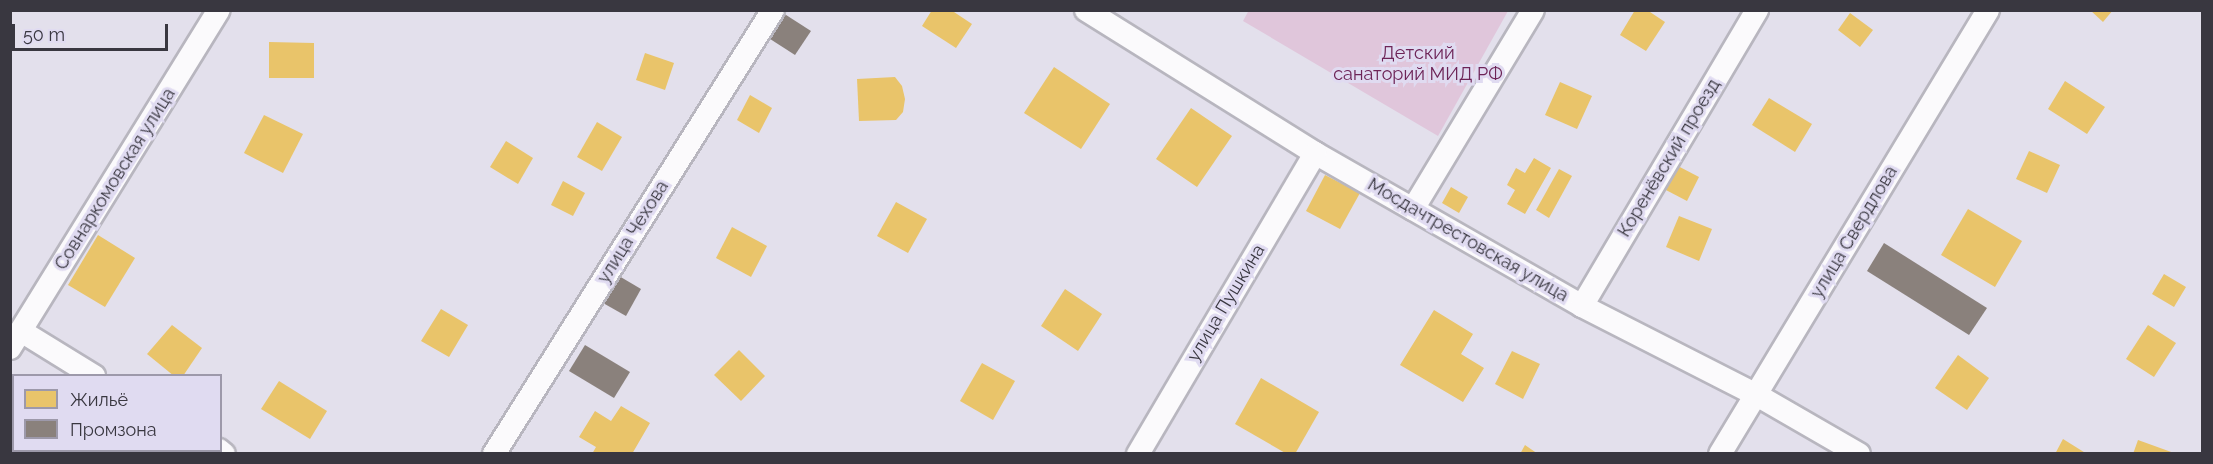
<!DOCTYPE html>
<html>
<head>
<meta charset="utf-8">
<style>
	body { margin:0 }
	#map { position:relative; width:2213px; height:464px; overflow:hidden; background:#e3e0ec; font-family:Raleway,sans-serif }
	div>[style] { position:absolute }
	.green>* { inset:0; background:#e0c6db }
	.homes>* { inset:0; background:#e9c46a }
	.industry>* { inset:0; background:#8a817c }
	.roads { filter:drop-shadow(2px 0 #b8b6bf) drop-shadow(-2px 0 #b8b6bf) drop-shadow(0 2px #b8b6bf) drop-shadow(0 -2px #b8b6bf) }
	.minor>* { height:22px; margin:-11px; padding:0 11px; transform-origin:11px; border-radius:11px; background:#fbfafc }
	span { translate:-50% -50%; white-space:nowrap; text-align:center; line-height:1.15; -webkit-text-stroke:6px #e0dbf1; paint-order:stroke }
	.park-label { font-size:18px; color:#6d2457 }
	.street-label { font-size:18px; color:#393740 }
	.frame { position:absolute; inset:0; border:12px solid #393740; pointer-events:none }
	.legend { position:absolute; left:12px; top:374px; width:210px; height:78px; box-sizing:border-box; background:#e0dbf1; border:2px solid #9d99aa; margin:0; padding:8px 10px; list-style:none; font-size:18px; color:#393740 }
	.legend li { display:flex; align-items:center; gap:12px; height:30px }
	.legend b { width:30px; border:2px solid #9d99aa }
	.scale { position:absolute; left:12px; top:24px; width:156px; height:27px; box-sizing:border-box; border:3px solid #393740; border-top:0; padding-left:8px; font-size:18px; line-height:21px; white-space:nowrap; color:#393740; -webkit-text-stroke:4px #e0dbf1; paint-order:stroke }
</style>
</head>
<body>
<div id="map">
	<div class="green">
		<div style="clip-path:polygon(1249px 10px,1508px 10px,1508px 11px,1438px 136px,1243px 21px)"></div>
	</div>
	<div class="homes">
		<div style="clip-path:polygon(932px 10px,951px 10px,972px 24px,956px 48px,922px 26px)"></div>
		<div style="clip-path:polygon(1635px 10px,1647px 10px,1665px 22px,1646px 51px,1620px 35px)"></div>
		<div style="clip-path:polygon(2090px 10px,2113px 10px,2103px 22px)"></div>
		<div style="clip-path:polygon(1850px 13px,1873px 30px,1860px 47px,1838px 30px)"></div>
		<div style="clip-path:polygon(269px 42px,314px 43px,314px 78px,269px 78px)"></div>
		<div style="clip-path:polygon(645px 53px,674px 63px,665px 90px,636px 80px)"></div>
		<div style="clip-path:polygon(1054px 67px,1110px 104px,1081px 149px,1024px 113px)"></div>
		<div style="clip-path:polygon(895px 77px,902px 86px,905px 99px,903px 112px,896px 120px,859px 121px,857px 79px)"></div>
		<div style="clip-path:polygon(2065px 81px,2105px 107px,2087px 134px,2048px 109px)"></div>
		<div style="clip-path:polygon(1560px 82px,1592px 96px,1577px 129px,1545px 115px)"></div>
		<div style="clip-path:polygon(750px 95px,772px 108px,759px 133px,737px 120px)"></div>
		<div style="clip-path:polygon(1769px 98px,1812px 124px,1795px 152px,1752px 125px)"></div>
		<div style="clip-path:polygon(1191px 108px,1232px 136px,1197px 187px,1156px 159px)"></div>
		<div style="clip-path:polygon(264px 115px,303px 134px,283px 173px,244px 153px)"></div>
		<div style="clip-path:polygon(597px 122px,622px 137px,602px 171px,577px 157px)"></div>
		<div style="clip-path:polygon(506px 141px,533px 158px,518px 184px,490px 167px)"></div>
		<div style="clip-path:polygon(2029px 151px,2060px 165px,2047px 193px,2016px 179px)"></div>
		<div style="clip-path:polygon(1534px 158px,1551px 168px,1525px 214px,1507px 204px,1515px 190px,1507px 185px,1516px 168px,1525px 173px)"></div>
		<div style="clip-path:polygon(1676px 165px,1699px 177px,1687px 201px,1664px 189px)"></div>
		<div style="clip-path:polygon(1559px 169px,1572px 176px,1549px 218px,1536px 210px)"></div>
		<div style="clip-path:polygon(1325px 175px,1360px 193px,1340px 229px,1306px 211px)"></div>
		<div style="clip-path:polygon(563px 181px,585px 193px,573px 216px,551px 205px)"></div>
		<div style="clip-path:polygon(1451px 187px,1468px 197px,1459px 213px,1442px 203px)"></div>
		<div style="clip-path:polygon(896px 202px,927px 219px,908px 253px,877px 236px)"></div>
		<div style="clip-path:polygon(1968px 209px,2022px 241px,1995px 287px,1941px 255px)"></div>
		<div style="clip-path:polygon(1679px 216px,1712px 229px,1699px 261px,1666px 247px)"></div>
		<div style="clip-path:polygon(732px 227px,767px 246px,751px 277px,716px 258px)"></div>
		<div style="clip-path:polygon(98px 235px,135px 258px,105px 307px,68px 285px)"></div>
		<div style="clip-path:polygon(2164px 274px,2186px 287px,2174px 307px,2152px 294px)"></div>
		<div style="clip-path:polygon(1065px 289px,1102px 314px,1078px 351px,1041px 326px)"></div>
		<div style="clip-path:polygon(441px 309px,468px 325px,449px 357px,421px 341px)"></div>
		<div style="clip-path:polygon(1434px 310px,1473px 334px,1461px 354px,1484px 368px,1463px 402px,1400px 365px)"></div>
		<div style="clip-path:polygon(172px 325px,202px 348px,183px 376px,174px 376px,147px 354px)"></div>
		<div style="clip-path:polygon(2148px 325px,2176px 343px,2154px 377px,2126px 359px)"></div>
		<div style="clip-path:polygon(739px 350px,765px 376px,741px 401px,714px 375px)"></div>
		<div style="clip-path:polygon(1512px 351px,1540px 364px,1523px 399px,1495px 384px)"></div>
		<div style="clip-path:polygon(1958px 355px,1989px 378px,1967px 410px,1935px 388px)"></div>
		<div style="clip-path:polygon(982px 363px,1015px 381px,993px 420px,960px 401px)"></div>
		<div style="clip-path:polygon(1261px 378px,1319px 412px,1295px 454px,1287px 454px,1235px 424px)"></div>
		<div style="clip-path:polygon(279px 381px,327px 411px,310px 439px,261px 409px)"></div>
		<div style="clip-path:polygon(621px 406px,650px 423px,632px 454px,592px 454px,596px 447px,579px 437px,595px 411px,611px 421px)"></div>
		<div style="clip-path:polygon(2063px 439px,2087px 454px,2055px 454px)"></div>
		<div style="clip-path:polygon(2138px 440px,2174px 453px,2174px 454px,2133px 454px)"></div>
		<div style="clip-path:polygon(1525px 445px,1538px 454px,1520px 454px)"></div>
	</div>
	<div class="industry">
		<div style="clip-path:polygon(783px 13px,811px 31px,795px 55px,767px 37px)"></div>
		<div style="clip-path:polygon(1884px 243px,1987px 308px,1969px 335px,1867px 271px)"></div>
		<div style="clip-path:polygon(619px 276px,641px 289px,626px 316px,603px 303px)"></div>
		<div style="clip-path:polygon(585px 345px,630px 372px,614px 398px,569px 371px)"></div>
	</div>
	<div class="roads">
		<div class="minor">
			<div style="left:1086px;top:10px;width:270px;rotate:32deg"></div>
			<div style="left:1315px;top:153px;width:308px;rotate:29.8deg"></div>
			<div style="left:1582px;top:306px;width:194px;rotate:27deg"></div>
			<div style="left:1755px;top:394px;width:120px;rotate:30deg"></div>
			<div style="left:1413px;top:209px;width:232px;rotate:-58.9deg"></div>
			<div style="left:1582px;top:306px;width:344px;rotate:-59.4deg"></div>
			<div style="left:21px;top:331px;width:86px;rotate:31.7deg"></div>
			<div style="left:10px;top:348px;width:397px;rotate:-58.3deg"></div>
			<div style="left:219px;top:450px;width:6px;rotate:39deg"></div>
			<div style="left:494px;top:454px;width:524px;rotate:-57.86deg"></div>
			<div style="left:1138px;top:454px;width:349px;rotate:-59.5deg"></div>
			<div style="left:1720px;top:454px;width:519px;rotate:-58.88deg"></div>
		</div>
	</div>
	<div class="park-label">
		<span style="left:1418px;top:64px">Детский<br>санаторий МИД РФ</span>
	</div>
	<div class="street-label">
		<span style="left:1669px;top:158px;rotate:-59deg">Коренёвский проезд</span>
		<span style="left:115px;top:179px;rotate:-58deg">Совнаркомовская улица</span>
		<span style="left:633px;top:232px;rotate:-58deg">улица Чехова</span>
		<span style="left:1854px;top:232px;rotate:-59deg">улица Свердлова</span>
		<span style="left:1468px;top:240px;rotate:30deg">Мосдачтрестовская улица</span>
		<span style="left:1226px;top:303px;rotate:-59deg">улица Пушкина</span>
	</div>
	<div class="frame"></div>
	<ul class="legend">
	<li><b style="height:16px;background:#e9c46a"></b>Жильё</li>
	<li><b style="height:16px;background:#8a817c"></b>Промзона</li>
	</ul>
	<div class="scale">50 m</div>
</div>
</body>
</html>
